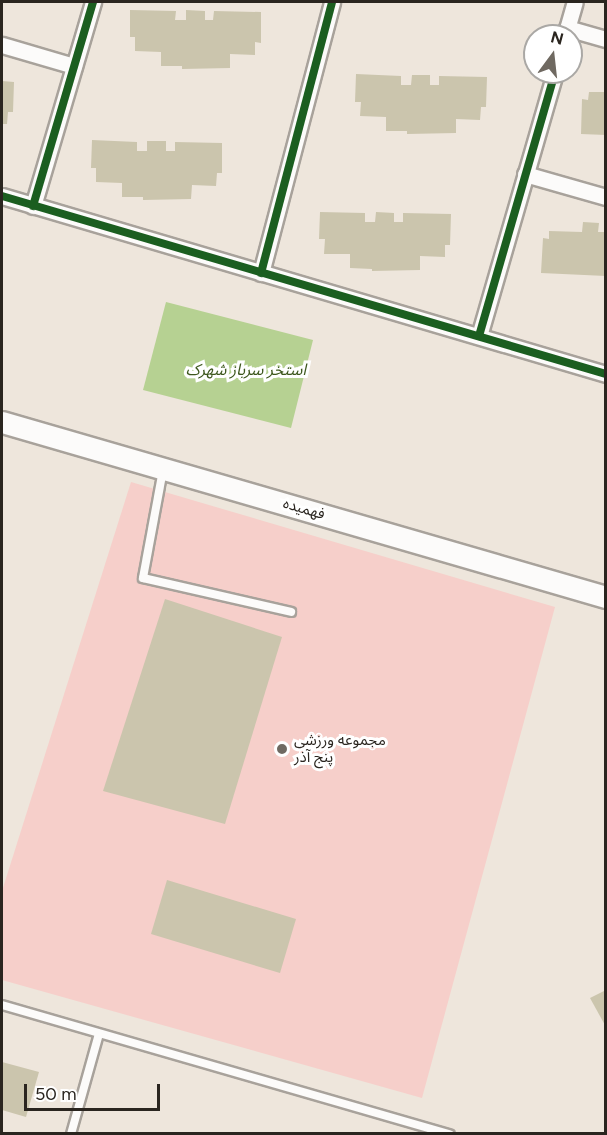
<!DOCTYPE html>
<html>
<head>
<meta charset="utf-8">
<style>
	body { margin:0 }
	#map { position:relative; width:607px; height:1135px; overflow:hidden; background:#eee6dc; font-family:Figtree,"Noto Sans Arabic",sans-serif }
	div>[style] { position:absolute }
	.green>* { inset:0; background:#f6cfca }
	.water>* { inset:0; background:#b6d192 }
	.building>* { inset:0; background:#cbc5ad }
	.roads { filter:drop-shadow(2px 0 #a8a29b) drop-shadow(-2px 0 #a8a29b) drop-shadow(0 2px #a8a29b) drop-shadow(0 -2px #a8a29b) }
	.lane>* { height:8px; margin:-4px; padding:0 4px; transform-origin:4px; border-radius:4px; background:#fcfbfa }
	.street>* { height:15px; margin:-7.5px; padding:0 7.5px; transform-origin:7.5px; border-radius:7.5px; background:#fcfbfa }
	.secondary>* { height:21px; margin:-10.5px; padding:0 10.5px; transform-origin:10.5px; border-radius:10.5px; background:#fcfbfa }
	.cycleway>* { height:8px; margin:-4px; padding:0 4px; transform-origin:4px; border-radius:4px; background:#1b5e20 }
	.dots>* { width:16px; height:16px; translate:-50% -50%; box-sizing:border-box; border:3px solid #fff; border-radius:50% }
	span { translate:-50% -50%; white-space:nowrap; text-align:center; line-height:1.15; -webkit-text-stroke:6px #fff; paint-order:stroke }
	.street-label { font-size:15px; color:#2a251f }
	.poi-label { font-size:15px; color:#2a251f }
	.left { translate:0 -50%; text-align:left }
	.water-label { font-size:16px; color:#3d571d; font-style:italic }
	.frame { position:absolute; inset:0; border:3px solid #2a251f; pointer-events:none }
	.north { position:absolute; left:523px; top:24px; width:60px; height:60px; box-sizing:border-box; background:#fff; border:2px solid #aaa8a5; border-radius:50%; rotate:15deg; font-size:16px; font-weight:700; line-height:24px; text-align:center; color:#2a251f }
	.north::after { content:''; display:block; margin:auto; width:21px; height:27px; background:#6f6961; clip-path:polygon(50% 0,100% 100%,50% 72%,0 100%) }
	.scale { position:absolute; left:24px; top:1084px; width:136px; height:27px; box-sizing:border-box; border:3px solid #2a251f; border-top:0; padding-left:8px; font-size:18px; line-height:21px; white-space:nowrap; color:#2a251f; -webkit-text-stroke:4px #fff; paint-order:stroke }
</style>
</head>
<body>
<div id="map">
	<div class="green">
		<div style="clip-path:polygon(131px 482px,555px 607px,422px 1098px,2px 980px,2px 891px)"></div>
	</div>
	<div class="water">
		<div style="clip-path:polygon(166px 302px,313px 340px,291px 428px,143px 390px)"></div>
	</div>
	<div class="building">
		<div style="clip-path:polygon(130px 10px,176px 11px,175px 20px,186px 20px,186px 10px,205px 11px,205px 20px,213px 20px,214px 11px,261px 12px,261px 43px,255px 42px,255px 55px,230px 54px,230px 68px,182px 69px,182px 66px,161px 66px,161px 52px,135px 51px,135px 37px,130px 37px)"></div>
		<div style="clip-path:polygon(356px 74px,401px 76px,401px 85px,411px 85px,412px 75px,430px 75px,430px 85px,439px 85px,439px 76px,487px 77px,486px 107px,481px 107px,480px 120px,456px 119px,456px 133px,407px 134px,407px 131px,386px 131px,386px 117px,360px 116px,361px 102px,355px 102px)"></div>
		<div style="clip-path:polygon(2px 81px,14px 82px,13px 112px,8px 112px,7px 124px,2px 124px)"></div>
		<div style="clip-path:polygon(589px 92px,606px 92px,606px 135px,581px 134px,582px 99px,588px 100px)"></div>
		<div style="clip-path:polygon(92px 140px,137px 142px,137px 151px,147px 151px,147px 141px,166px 141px,166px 151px,175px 151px,175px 142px,222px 143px,222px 173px,217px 173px,216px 186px,192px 185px,191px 199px,143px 200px,143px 197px,122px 197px,122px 183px,96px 182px,96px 168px,91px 168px)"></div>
		<div style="clip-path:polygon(320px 212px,365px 213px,365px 222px,375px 222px,376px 212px,394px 213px,394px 222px,403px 222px,403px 213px,451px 214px,450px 245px,445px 245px,445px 257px,420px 256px,420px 270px,372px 271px,372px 269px,350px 268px,350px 254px,324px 254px,325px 239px,319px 239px)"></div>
		<div style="clip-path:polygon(583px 222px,599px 223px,598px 232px,606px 232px,606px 276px,541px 273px,543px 238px,549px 239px,549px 231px,582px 232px)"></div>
		<div style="clip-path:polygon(165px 599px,282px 637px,225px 824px,103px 791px)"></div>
		<div style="clip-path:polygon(167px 880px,296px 919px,280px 973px,151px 934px)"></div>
		<div style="clip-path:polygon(606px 990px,606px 1027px,590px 998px)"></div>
		<div style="clip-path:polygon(2px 1062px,39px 1072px,26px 1117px,2px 1110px)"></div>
	</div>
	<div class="roads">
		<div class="lane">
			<div style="left:163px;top:470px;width:110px;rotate:100.5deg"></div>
			<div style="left:143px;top:578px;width:152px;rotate:12.9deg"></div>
			<div style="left:2px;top:1005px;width:466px;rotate:16.1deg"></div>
			<div style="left:71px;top:1134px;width:104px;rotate:-74.4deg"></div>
		</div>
		<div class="street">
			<div style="left:567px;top:28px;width:41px;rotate:15.8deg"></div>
			<div style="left:565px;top:36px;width:35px;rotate:-74deg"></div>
			<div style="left:2px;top:45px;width:75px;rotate:16.3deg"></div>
			<div style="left:525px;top:174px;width:84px;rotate:15.9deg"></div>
			<div style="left:2px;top:196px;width:630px;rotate:16.42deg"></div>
			<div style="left:33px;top:206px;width:213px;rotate:-73.6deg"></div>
			<div style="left:261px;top:273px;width:280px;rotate:-75.3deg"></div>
			<div style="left:479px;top:336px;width:275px;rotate:-73.9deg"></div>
		</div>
		<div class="secondary">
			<div style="left:2px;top:422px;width:629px;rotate:16.16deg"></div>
		</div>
	</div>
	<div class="cycleway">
		<div style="left:2px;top:196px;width:630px;rotate:16.42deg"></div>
		<div style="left:33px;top:206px;width:213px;rotate:-73.6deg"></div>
		<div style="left:261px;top:273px;width:280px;rotate:-75.3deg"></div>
		<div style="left:479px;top:336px;width:275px;rotate:-73.9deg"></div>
	</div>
	<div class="dots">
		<div style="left:282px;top:749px;background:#6f6961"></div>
	</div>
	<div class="street-label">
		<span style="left:304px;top:509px;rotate:16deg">فهمیده</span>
	</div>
	<div class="poi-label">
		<span class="left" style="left:294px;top:749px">مجموعه ورزشی<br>پنج آذر</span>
	</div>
	<div class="water-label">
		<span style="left:246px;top:370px">استخر سرباز شهرک</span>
	</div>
	<div class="frame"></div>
	<div class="north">N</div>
	<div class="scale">50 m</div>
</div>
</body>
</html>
